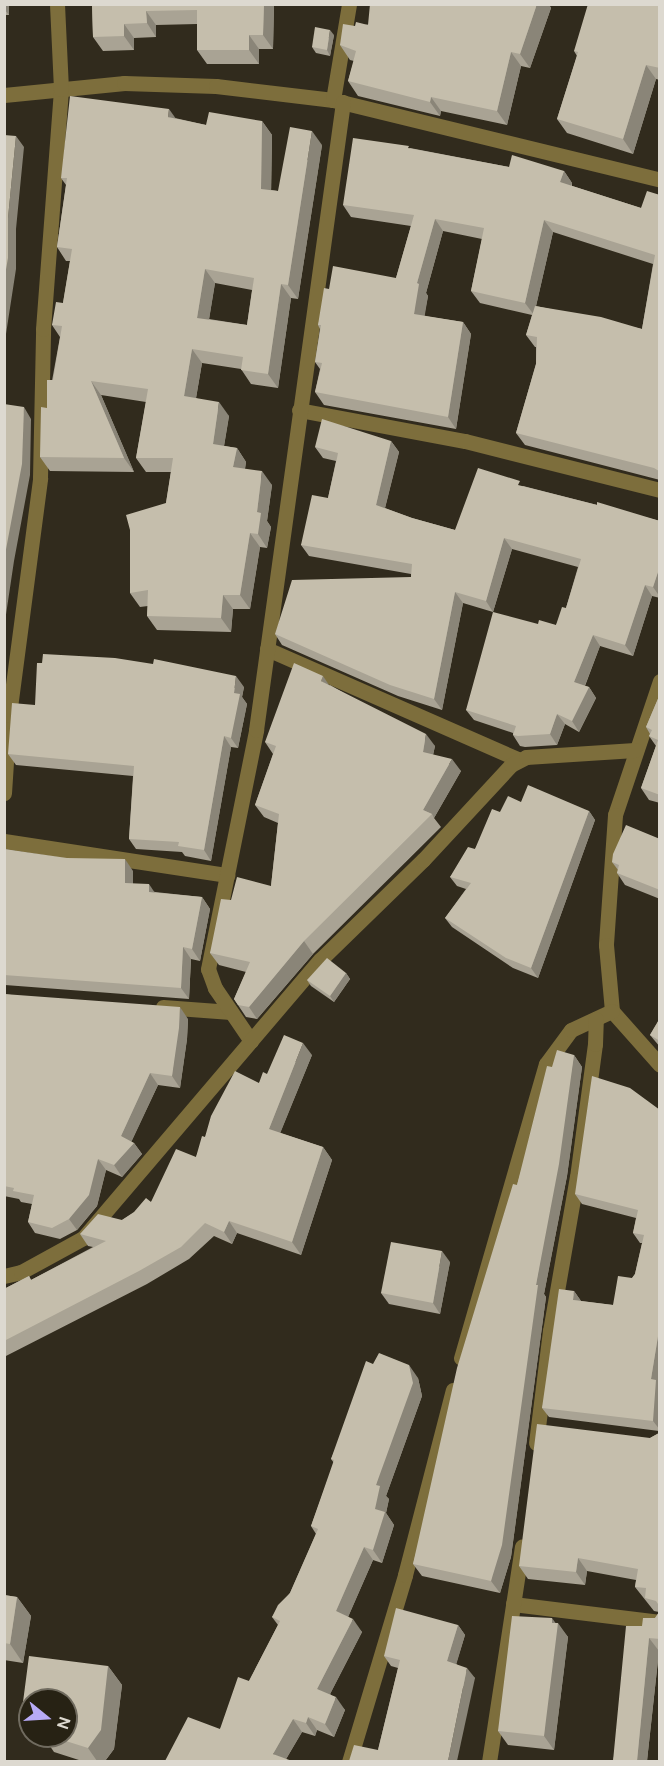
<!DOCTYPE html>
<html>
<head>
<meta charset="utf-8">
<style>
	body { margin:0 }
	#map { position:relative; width:664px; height:1766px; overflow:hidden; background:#312b1d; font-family:"DM Sans",sans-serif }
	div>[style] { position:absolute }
	.minor>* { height:15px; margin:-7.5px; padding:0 7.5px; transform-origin:7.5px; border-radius:7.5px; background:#7d6e3c }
	.wall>* { inset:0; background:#a9a394 }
	.shaded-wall>* { inset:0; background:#8a8578 }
	.building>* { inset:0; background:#c5beac }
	span { translate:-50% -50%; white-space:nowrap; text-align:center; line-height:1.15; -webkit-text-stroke:6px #272214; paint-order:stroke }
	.frame { position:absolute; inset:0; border:6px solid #ddd9d0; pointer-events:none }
	.north { position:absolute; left:18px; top:1688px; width:60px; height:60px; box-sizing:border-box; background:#272214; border:2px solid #706b5f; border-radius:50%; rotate:108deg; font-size:16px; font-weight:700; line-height:24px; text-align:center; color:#ddd9d0 }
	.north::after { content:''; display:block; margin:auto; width:21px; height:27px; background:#b8abf7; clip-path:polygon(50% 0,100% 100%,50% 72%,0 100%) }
</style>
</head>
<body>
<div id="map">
	<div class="minor">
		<div style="left:4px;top:95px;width:121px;rotate:-5.7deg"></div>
		<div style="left:124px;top:83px;width:92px;rotate:1.9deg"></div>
		<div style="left:216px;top:86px;width:118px;rotate:6.8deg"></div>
		<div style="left:333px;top:100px;width:337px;rotate:13.7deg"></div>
		<div style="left:333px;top:100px;width:97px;rotate:-80.5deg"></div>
		<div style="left:299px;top:410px;width:169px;rotate:10.6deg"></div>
		<div style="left:465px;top:441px;width:201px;rotate:14.1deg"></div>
		<div style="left:267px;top:649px;width:274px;rotate:23.7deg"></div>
		<div style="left:660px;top:681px;width:141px;rotate:108.6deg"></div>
		<div style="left:615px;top:815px;width:130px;rotate:94deg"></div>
		<div style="left:606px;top:945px;width:66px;rotate:84.8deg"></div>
		<div style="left:612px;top:1011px;width:72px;rotate:48.4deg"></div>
		<div style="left:4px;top:793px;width:78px;rotate:-86.3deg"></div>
		<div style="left:9px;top:715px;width:239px;rotate:-82.5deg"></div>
		<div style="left:40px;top:478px;width:149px;rotate:-88.8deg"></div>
		<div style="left:43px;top:329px;width:241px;rotate:-85.7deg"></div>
		<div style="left:61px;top:89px;width:85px;rotate:-92.7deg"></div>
		<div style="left:4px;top:841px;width:226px;rotate:8.7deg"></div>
		<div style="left:163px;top:1007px;width:68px;rotate:4.2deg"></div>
		<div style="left:251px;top:1041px;width:64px;rotate:-124.2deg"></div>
		<div style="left:215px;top:988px;width:20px;rotate:-110deg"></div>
		<div style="left:208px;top:969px;width:244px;rotate:-78.6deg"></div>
		<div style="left:256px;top:730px;width:634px;rotate:-82.11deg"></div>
		<div style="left:4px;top:1276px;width:17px;rotate:-13deg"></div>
		<div style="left:21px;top:1272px;width:71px;rotate:-28.7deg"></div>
		<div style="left:83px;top:1238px;width:365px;rotate:-49.6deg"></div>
		<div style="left:320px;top:960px;width:144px;rotate:-44.2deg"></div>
		<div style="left:423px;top:860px;width:129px;rotate:-47.2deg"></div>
		<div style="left:511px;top:765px;width:17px;rotate:-28deg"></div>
		<div style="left:526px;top:757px;width:109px;rotate:-3.7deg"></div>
		<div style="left:461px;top:1358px;width:306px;rotate:-73.9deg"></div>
		<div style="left:546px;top:1064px;width:42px;rotate:-53.7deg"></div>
		<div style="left:571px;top:1030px;width:45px;rotate:-24.9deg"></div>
		<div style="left:536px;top:1443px;width:113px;rotate:-82.9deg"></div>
		<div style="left:550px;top:1331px;width:156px;rotate:-80.1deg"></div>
		<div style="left:577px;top:1177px;width:134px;rotate:-82.3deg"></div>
		<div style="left:595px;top:1044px;width:25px;rotate:-88deg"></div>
		<div style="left:513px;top:1604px;width:148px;rotate:7deg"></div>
		<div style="left:349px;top:1762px;width:195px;rotate:-73.3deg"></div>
		<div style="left:405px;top:1575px;width:191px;rotate:-75.5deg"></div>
		<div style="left:489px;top:1762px;width:218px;rotate:-81.3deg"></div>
	</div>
	<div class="wall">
		<div style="clip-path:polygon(4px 4px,9px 4px,9px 15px,5px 15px,5px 23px)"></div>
		<div style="clip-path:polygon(92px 4px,274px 4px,273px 49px,259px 49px,259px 64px,207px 64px,197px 50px,197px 24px,156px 25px,156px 37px,134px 38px,134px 50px,103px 51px,93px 37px)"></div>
		<div style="clip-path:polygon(660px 4px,660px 80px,656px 79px,633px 154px,567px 133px,557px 119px,577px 56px,574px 51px)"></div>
		<div style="clip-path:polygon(549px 5px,551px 8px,530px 68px,521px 66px,507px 125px,441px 111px,440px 116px,358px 96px,348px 81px,354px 61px,350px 60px,340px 45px,355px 26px)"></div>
		<div style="clip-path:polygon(334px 35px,330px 56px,316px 53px,312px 47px)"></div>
		<div style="clip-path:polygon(evenodd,175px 118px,206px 125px,262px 121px,272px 135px,271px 190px,278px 191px,322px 145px,298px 299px,291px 298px,278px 388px,251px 384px,241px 369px,202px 363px,196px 398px,229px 416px,224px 446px,237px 448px,246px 462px,245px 469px,272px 485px,267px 521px,271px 527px,267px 548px,260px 547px,250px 609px,233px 609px,231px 632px,157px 630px,147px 616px,148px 606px,140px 607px,130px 593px,166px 503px,171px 472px,146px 472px,136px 458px,146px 402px,101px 395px,134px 472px,50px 471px,40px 457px,47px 408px,60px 337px,52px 325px,63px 303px,70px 261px,66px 261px,57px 247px,66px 185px,61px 178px,175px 118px,215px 283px,252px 290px,247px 325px,209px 319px,215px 283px)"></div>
		<div style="clip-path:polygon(evenodd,410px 148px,509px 167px,564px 171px,572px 183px,572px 186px,641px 208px,660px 195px,660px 480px,525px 445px,516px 433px,536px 364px,536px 347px,535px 347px,526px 335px,532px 315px,480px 303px,471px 291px,482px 239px,443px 231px,426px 293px,428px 296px,424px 316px,463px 322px,471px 334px,456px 429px,324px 405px,315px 392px,320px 369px,315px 362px,320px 329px,318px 325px,329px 289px,396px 278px,411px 226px,351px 217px,343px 205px,410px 148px,553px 232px,653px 264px,642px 329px,536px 306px,553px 232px)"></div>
		<div style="clip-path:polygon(391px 441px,399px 452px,385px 508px,412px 518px,455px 530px,523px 486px,660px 521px,660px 598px,652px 596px,633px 656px,600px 646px,585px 686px,589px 687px,596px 698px,579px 732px,565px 724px,557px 745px,525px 747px,520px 746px,513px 735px,513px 733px,474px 720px,466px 710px,538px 624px,556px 625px,566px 608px,578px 567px,512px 549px,493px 612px,463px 603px,442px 710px,398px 696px,282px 645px,275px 634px,411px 577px,411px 574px,309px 556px,301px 545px,328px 498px,336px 461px,323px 458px,315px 447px)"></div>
		<div style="clip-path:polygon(330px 685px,435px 746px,433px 755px,461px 771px,434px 818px,441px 827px,313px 954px,257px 1019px,246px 1017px,234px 999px,246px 972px,219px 965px,210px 953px,231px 900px,271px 886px,278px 823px,264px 817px,255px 805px,273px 754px,265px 742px)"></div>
		<div style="clip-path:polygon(244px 687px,242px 697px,247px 704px,238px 748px,231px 747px,211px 861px,185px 856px,182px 852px,136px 849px,129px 839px,133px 776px,16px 765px,8px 754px,35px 705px)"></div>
		<div style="clip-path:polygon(660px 694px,660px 803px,649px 800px,641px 788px,656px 746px,649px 736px,650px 734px,646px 727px)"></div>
		<div style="clip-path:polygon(521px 802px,589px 811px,595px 820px,538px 978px,513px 968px,452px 927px,445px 918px,466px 889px,457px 886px,450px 877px,475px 849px,500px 812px)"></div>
		<div style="clip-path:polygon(660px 839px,660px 899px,625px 885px,617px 873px,618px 870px,612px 862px)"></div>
		<div style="clip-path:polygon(4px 849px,133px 871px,133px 884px,155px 892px,202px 897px,210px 909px,200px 961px,191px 959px,189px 999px,5px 985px)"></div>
		<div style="clip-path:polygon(346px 973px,350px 979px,334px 1002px,311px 986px,307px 980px)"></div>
		<div style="clip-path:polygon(4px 994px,188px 1019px,187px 1039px,180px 1088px,158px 1085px,131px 1142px,134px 1143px,142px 1154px,122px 1177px,106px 1170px,97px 1206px,77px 1230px,60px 1239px,35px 1233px,28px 1222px,32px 1204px,21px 1202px,19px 1199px,4px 1196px)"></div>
		<div style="clip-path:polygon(660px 1018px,660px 1047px,650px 1035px)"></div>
		<div style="clip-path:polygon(312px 1055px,280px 1133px,323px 1147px,332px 1160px,301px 1255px,237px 1233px,232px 1244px,214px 1236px,189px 1259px,147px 1284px,4px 1357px,4px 1289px,29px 1276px,31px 1280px,93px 1247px,88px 1246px,80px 1234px,122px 1220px,151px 1202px,196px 1157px,205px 1137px,259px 1083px,267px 1074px)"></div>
		<div style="clip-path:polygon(574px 1055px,582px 1067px,567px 1176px,544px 1294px,546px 1297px,511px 1557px,500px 1593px,422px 1576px,413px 1564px,517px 1185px,552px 1067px)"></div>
		<div style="clip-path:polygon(660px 1110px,660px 1651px,659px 1651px,647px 1761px,613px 1761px,642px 1626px,655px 1618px,659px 1612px,654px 1611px,635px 1587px,636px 1580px,587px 1571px,585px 1585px,528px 1579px,519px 1566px,650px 1438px,659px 1433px,659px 1431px,549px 1417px,542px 1408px,574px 1291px,581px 1301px,613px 1305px,635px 1274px,642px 1243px,640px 1243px,633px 1233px,636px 1218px,582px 1204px,575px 1194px)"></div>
		<div style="clip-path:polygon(450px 1262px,440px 1314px,389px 1304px,381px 1293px)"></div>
		<div style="clip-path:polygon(373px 1364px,418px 1378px,422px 1396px,386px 1496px,389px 1499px,386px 1513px,394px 1525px,382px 1563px,373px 1560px,348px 1617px,362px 1632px,330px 1694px,345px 1710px,334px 1737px,317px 1730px,315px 1736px,302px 1732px,286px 1759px,220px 1729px,249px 1681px,278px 1625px,272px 1617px,290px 1593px,316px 1534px,311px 1526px,334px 1463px,331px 1459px)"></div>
		<div style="clip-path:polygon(4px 1595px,17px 1597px,31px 1616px,23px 1663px,4px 1660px)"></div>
		<div style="clip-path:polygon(556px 1623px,568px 1637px,554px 1750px,508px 1745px,498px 1731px)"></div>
		<div style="clip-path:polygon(458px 1625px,465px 1635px,456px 1664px,475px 1678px,378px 1750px,398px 1668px,391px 1666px,384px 1656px)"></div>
		<div style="clip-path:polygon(108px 1666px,122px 1685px,114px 1749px,105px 1761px,82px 1761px,54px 1752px,43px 1736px,66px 1736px,66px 1700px,30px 1700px,30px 1712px,23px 1702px)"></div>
	</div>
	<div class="shaded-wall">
		<div style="clip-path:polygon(4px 4px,9px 4px,9px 15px,4px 9px)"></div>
		<div style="clip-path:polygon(264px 4px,274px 4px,273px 49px,263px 35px)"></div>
		<div style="clip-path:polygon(537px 4px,549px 4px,551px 8px,530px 68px,520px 54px)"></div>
		<div style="clip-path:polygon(146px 11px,156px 25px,156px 37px,147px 23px)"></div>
		<div style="clip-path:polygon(124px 24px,134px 38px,134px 50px,124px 36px)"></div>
		<div style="clip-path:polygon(330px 30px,334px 35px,330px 56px,327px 50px)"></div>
		<div style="clip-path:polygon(249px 35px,259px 49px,259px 64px,249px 50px)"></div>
		<div style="clip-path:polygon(511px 52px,521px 66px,507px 125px,497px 111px)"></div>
		<div style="clip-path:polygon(646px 65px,656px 79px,633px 154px,623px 139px)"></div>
		<div style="clip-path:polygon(431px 97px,441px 111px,440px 116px,430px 102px)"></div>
		<div style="clip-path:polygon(169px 109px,179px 123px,168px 117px)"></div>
		<div style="clip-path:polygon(262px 121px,272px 135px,271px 203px,261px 189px)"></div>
		<div style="clip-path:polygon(312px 131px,322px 145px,298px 299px,288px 285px)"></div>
		<div style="clip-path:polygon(16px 136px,24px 147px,16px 229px,16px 269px,4px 347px,4px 281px,8px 218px)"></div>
		<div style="clip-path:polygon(564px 171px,572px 183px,569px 195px,560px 182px)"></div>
		<div style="clip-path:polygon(435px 219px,443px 231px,426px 293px,428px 296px,423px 326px,414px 314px,417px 283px)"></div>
		<div style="clip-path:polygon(544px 220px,553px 232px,534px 315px,525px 303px)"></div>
		<div style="clip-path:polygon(205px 269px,215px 283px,207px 332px,197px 318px)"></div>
		<div style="clip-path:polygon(281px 284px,291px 298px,278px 388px,268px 374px)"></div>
		<div style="clip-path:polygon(463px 322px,471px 334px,456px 429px,448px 417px)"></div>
		<div style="clip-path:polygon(192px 349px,202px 363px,194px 410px,184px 396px)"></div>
		<div style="clip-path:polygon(91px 381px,101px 395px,134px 472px,124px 458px)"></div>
		<div style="clip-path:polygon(219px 402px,229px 416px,222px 458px,213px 444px)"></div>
		<div style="clip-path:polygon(24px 407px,31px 419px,30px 475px,14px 561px,4px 628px,4px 560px)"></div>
		<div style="clip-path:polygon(391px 441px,399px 452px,383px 516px,376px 505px)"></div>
		<div style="clip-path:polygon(237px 448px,246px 462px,243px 481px,233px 467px)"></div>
		<div style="clip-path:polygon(262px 471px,272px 485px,267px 521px,271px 527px,267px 548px,258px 534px,257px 512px)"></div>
		<div style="clip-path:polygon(250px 533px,260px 547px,250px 609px,240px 595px)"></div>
		<div style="clip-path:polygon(504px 538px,512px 549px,493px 612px,486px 601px)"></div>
		<div style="clip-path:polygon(660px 566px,660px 597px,653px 587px)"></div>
		<div style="clip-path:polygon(645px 585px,652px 596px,633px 656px,625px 645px)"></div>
		<div style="clip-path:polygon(455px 592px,463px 603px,442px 710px,434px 699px)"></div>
		<div style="clip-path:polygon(223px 595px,233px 609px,231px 632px,221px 618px)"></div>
		<div style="clip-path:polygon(593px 635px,600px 646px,582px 693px,574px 682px)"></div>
		<div style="clip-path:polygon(236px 676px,244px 687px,242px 697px,247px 704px,238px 748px,231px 738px,234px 693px)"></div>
		<div style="clip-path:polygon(323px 676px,331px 688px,321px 681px)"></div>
		<div style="clip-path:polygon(589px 687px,596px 698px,579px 732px,572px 721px)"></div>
		<div style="clip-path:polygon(557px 714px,565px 724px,557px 745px,550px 734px)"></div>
		<div style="clip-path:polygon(426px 734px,435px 746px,431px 764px,423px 752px)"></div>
		<div style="clip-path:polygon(224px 736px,231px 747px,211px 861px,204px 850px)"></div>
		<div style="clip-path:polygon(452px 759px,461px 771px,434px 818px,432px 814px,423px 810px)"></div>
		<div style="clip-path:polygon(589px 811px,595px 820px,538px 978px,531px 968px)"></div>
		<div style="clip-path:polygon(125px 859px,133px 871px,133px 895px,125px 883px)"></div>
		<div style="clip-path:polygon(149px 884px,157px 896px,149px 892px)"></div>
		<div style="clip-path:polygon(202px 897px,210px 909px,200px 961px,192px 949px)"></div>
		<div style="clip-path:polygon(304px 941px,313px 954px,257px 1019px,249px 1007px)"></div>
		<div style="clip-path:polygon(183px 947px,191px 959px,189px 999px,181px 988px)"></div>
		<div style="clip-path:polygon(346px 973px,350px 979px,334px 1002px,330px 996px)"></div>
		<div style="clip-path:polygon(180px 1007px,188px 1019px,187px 1039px,180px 1088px,172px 1076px)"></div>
		<div style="clip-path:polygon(303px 1043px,312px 1055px,277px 1141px,269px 1129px)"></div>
		<div style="clip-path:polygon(574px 1055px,582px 1067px,567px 1176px,544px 1294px,546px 1297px,511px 1557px,500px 1593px,491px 1581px,536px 1285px)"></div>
		<div style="clip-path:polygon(150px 1073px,158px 1085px,129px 1147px,121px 1136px)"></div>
		<div style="clip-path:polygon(134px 1143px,142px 1154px,122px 1177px,114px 1165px)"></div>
		<div style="clip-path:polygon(323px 1147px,332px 1160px,301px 1255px,292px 1242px)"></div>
		<div style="clip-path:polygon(98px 1159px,106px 1170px,97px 1206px,77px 1230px,69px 1219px)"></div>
		<div style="clip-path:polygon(229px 1221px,237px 1233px,232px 1244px,224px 1232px)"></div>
		<div style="clip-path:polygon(442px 1251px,450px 1262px,440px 1314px,433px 1303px)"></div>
		<div style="clip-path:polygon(574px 1291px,581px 1301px,573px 1300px)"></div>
		<div style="clip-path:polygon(660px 1324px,659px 1384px,660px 1430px,653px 1421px,651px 1379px)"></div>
		<div style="clip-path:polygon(409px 1365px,418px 1378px,422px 1396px,386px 1496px,389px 1499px,386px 1513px,394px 1525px,382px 1563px,373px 1550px,376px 1485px)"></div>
		<div style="clip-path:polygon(364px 1547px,373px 1560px,345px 1624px,336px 1611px)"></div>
		<div style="clip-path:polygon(578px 1558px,587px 1571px,585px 1585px,576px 1572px)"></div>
		<div style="clip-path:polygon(17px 1597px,31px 1616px,23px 1663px,10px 1644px)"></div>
		<div style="clip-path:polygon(552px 1618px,557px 1625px,558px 1623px,568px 1637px,554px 1750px,544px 1736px)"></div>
		<div style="clip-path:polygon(353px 1619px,362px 1632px,326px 1702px,317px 1689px)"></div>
		<div style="clip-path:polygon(458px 1625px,465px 1635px,454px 1672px,447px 1661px)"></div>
		<div style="clip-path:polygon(649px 1638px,659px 1651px,647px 1761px,637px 1761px)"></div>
		<div style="clip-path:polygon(108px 1666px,122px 1685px,114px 1749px,105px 1761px,97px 1761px,88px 1748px)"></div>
		<div style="clip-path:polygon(467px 1668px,475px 1678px,457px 1761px,448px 1761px)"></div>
		<div style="clip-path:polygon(336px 1697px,345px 1710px,334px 1737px,325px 1724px)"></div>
		<div style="clip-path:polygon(308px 1717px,317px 1730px,315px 1736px,306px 1723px)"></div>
		<div style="clip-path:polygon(293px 1719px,302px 1732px,285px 1761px,273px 1754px)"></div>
	</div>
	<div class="building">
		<div style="clip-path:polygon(92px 4px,264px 4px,263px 35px,249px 35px,249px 50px,197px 50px,197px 10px,146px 11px,147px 23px,124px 24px,124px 36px,93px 37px)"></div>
		<div style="clip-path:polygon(370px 4px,537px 4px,520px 54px,511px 52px,497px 111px,431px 97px,430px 102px,348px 81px,356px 51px,340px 45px,343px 24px,355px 26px,356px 22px,368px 25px)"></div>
		<div style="clip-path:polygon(588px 4px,660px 4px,660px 68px,646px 65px,623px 139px,557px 119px,578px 52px,574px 51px)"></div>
		<div style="clip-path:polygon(315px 27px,330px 30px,327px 50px,312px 47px)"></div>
		<div style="clip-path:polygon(evenodd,70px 96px,169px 109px,168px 117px,206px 125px,209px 112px,262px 121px,261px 189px,278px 191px,290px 127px,312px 131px,288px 285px,281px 284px,268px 374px,241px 370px,243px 357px,192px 349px,184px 396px,219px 402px,213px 444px,237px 448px,233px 467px,262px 471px,257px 512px,261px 513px,258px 534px,250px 533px,240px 595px,223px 595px,221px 618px,147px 616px,148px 590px,130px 593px,130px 530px,126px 515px,166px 503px,173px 458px,136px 458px,148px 389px,91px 381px,124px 458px,40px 457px,41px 407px,47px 408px,47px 380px,53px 380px,62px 326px,52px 325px,56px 302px,63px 303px,72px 249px,57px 247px,67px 178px,61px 178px,70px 96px,205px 269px,254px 278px,247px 325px,197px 318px,205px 269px)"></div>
		<div style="clip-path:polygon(4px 135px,16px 136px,8px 218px,8px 258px,4px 281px)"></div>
		<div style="clip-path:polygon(353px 138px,409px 146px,408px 148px,509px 167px,512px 155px,564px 171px,560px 182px,641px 208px,647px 191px,660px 195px,660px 474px,659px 471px,654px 468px,516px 433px,536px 364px,537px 337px,526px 335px,535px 306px,601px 317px,642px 329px,655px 255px,544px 220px,525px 303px,471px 291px,484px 228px,435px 219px,417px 283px,419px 284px,414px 314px,463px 322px,448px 417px,315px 392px,322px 363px,315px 362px,321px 325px,318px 325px,324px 288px,329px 289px,333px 266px,396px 278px,414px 215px,343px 205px)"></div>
		<div style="clip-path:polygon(4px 404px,24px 407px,22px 464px,4px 560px)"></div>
		<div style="clip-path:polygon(322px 419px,391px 441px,376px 505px,412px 518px,455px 530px,478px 468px,520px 481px,518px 485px,597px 505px,597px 502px,660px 521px,660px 566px,653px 587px,645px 585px,625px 645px,593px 635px,574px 682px,589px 687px,572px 721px,557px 714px,550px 734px,518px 736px,513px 735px,516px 726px,466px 710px,493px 612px,538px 624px,539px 620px,556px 625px,562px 607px,566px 608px,581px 559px,504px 538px,486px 601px,455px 592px,434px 699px,390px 685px,275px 634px,292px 580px,411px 577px,412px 564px,301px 545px,312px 495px,328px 498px,337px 458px,338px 453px,315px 447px)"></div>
		<div style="clip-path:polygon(43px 654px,115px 658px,153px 664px,154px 659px,236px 676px,234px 693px,240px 694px,231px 738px,224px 736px,204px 850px,178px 846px,179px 842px,129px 839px,134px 766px,8px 754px,12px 703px,35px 705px,37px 663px,42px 663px)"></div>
		<div style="clip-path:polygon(294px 663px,323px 676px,321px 681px,426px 734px,423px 752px,452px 759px,423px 810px,432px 814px,304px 941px,249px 1007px,238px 1005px,234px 999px,250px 962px,210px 953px,221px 899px,231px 900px,237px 877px,271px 886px,279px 814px,255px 805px,276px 746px,265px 742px)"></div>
		<div style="clip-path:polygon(660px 694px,660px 795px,641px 788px,658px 740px,649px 736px,652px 730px,646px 727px)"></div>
		<div style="clip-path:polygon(528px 785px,589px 811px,531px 968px,506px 958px,445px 918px,471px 883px,450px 877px,468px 847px,475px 849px,492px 809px,500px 812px,508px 796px,521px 802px)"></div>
		<div style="clip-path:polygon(626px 825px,660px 839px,660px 890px,617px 873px,619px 865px,612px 862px,613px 854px)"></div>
		<div style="clip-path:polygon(4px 849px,67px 858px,125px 859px,125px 883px,149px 884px,149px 892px,202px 897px,192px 949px,183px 947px,181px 988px,4px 975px)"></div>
		<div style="clip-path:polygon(327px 958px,346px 973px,330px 996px,307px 980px)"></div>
		<div style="clip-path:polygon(4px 994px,180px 1007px,179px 1028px,172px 1076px,150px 1073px,121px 1136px,134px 1143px,114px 1165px,98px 1159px,89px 1195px,69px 1219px,52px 1228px,28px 1222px,34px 1195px,13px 1191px,14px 1188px,4px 1186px)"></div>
		<div style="clip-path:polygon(660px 1018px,660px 1041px,650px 1035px)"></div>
		<div style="clip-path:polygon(284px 1035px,303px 1043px,269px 1129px,323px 1147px,292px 1242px,229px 1221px,224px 1232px,205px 1223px,181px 1247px,139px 1271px,4px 1341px,4px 1289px,29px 1276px,31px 1280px,106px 1241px,80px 1234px,98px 1214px,122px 1220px,134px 1212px,146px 1198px,151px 1202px,176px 1149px,196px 1157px,202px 1136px,205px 1137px,211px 1116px,235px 1071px,259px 1083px,263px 1072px,267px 1074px)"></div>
		<div style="clip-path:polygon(557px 1050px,574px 1055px,559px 1164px,536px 1285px,538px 1285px,502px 1545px,491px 1581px,413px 1564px,457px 1368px,513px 1184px,517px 1185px,547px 1066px,552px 1067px)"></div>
		<div style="clip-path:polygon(592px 1076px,630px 1088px,660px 1110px,660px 1324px,651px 1379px,656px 1380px,653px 1421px,542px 1408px,559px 1289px,574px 1291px,573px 1300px,613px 1305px,618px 1276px,632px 1278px,635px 1274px,644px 1235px,633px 1233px,638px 1210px,575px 1194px)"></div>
		<div style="clip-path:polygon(391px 1242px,442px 1251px,433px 1303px,381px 1293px)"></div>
		<div style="clip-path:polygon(379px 1353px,409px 1365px,413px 1383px,376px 1485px,380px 1486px,375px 1509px,385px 1512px,373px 1550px,364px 1547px,336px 1611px,353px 1619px,317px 1689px,336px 1697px,325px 1724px,308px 1717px,306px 1723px,293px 1719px,273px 1754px,292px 1761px,165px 1761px,188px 1717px,220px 1729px,238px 1677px,249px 1681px,280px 1621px,272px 1617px,278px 1605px,290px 1593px,318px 1529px,311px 1526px,334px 1460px,331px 1459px,366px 1361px,373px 1364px)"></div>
		<div style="clip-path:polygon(537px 1424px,650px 1438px,659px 1433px,660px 1425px,660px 1607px,656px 1601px,645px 1598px,646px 1588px,635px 1587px,638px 1569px,578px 1558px,576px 1572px,519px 1566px)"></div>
		<div style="clip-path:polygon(4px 1595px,17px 1597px,10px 1644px,4px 1643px)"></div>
		<div style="clip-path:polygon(396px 1608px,458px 1625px,447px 1661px,467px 1668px,448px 1761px,349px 1761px,354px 1745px,378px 1750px,400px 1660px,384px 1656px)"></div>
		<div style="clip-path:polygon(660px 1611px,660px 1639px,649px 1638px,637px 1761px,613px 1761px,626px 1626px,642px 1626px,643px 1618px,655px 1618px)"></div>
		<div style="clip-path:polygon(512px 1616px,552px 1618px,552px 1623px,558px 1623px,544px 1736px,498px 1731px)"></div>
		<div style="clip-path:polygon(29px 1656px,108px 1666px,101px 1730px,88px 1748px,50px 1736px,66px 1736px,66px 1700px,30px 1700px,30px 1703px,23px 1702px)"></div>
	</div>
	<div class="frame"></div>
	<div class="north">N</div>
</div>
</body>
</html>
